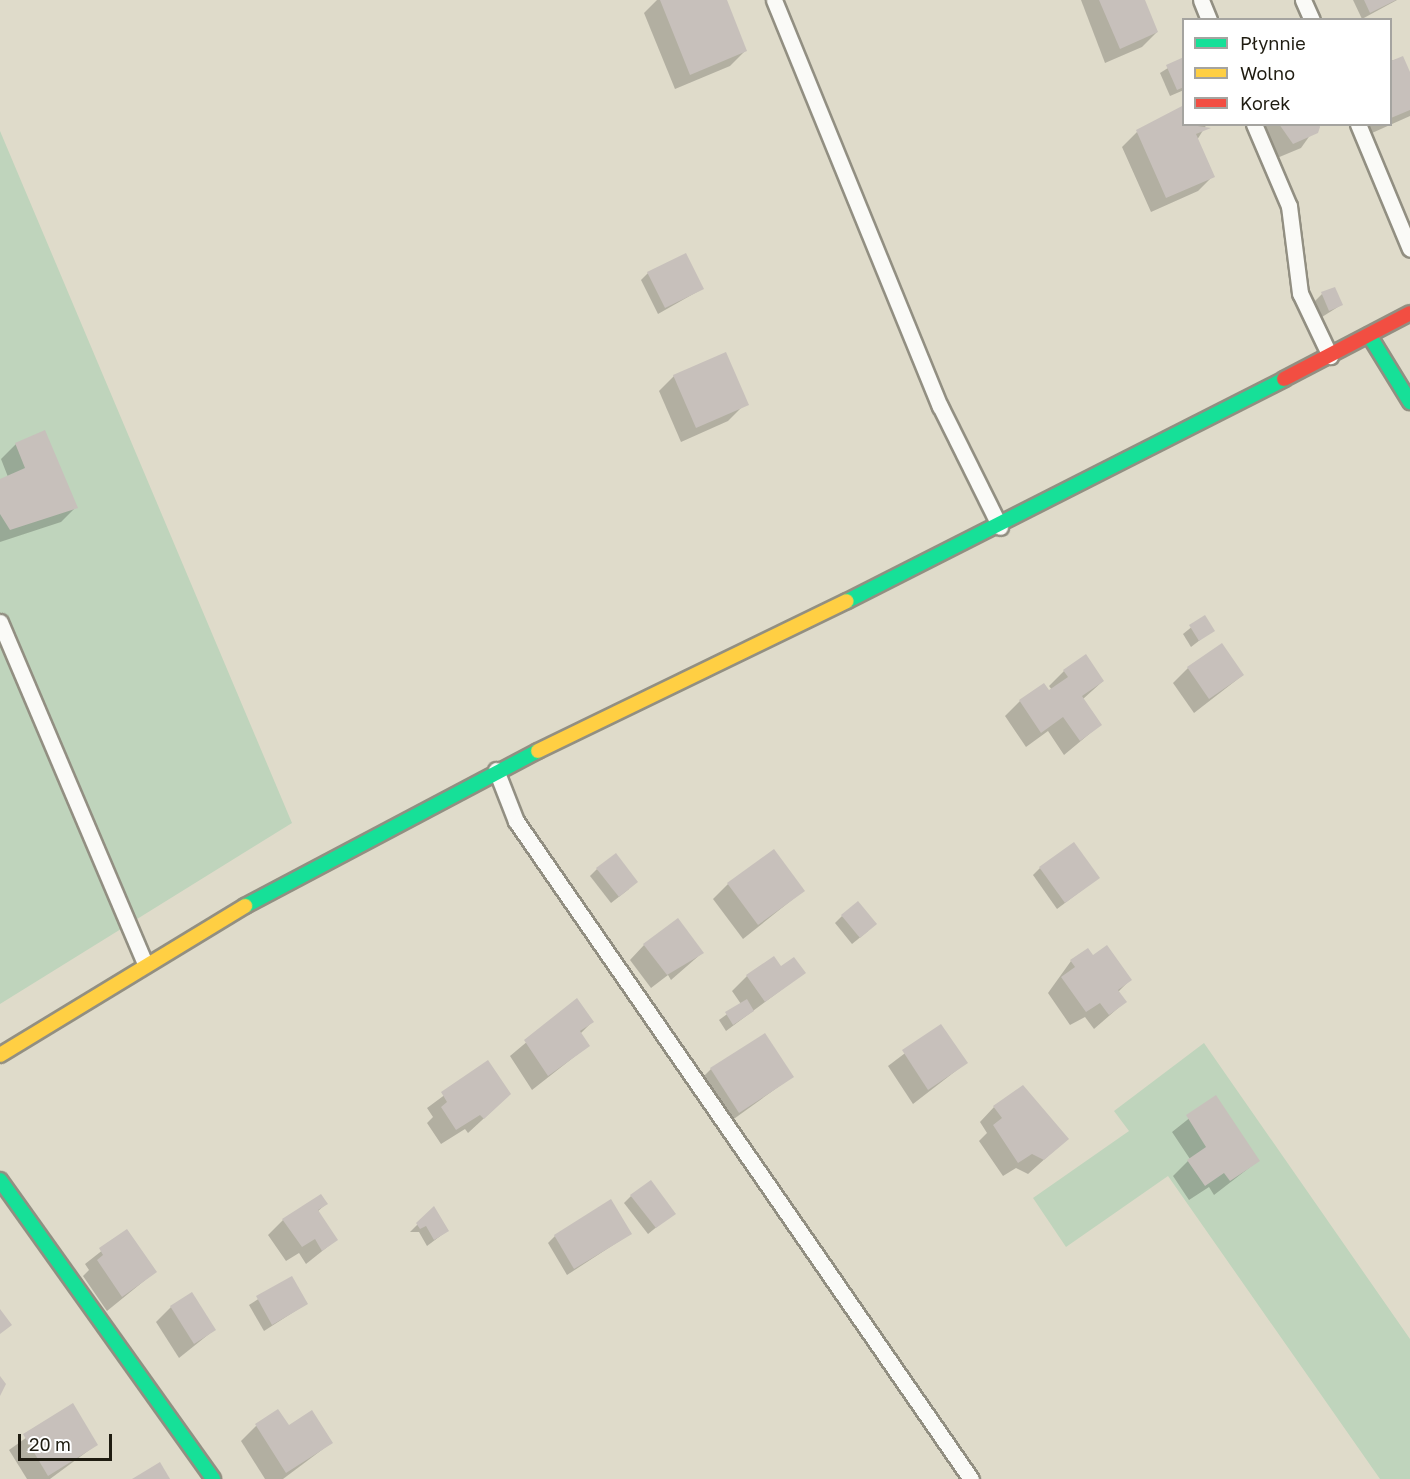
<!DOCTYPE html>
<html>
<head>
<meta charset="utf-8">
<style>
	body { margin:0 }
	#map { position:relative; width:1410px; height:1479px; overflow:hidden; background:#dfdbca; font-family:"Golos Text",sans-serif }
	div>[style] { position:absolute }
	.green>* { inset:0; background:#bfd4bc }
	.shadow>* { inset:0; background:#0003 }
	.building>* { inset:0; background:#c7c0bb }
	.roads { filter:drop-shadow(2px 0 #928f82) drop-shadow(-2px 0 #928f82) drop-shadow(0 2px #928f82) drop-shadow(0 -2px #928f82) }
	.lane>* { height:15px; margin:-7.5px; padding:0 7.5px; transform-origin:7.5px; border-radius:7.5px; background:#fafaf7 }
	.fast>* { height:14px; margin:-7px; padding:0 7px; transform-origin:7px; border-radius:7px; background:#16e098 }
	.slow>* { height:14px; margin:-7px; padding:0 7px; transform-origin:7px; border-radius:7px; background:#ffcf43 }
	.jam>* { height:14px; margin:-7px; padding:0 7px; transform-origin:7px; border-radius:7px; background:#f24e42 }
	span { translate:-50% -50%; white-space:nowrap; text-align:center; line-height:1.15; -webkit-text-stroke:6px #fff; paint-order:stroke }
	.legend { position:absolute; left:1182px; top:18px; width:210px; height:108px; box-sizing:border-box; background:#fff; border:2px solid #a5a4a0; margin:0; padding:8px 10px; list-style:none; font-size:18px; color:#1f1c11 }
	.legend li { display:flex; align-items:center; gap:12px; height:30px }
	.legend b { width:30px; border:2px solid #a5a4a0 }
	.scale { position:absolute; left:18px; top:1434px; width:94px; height:27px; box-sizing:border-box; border:3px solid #1f1c11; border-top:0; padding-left:8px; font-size:18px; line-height:21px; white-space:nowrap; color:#1f1c11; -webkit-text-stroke:4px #fff; paint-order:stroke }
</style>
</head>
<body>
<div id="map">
	<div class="green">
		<div style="clip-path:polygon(0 131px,292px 823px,0 1004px)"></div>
		<div style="clip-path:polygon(1204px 1043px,1410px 1339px,1410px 1479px,1380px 1479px,1168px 1176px,1066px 1247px,1033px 1198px,1129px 1131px,1114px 1111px)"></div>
	</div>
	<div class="shadow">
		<div style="clip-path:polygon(657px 0,725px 0,745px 51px,730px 66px,675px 89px,644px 13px)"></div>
		<div style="clip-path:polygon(1081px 0,1143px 0,1157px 32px,1142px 47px,1105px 63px)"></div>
		<div style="clip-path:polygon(1353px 0,1397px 0,1362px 19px)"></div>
		<div style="clip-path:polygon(1184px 58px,1184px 90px,1170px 96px,1160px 73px)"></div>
		<div style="clip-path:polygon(1402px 58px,1410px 76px,1410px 116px,1372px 133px,1368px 124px,1390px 124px,1390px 61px)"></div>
		<div style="clip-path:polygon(1184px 124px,1207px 124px,1197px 140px,1213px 176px,1198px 191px,1151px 212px,1122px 147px,1137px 132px)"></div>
		<div style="clip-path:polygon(1258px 124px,1318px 124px,1301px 148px,1277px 158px)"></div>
		<div style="clip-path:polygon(648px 273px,702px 289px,658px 314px,641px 280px)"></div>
		<div style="clip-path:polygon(1322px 294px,1341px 305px,1322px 317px,1315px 301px)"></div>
		<div style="clip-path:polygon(674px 376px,743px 406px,728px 421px,681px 442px,659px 391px)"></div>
		<div style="clip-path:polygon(16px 444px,76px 507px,61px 522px,0 542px,0 481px,8px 477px,1px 459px)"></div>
		<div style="clip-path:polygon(1204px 617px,1213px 630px,1191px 647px,1183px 634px)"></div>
		<div style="clip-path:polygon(1086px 656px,1103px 681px,1083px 699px,1100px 725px,1064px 755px,1048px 731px,1026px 747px,1005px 716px,1020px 701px,1052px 690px,1049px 686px,1064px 671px)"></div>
		<div style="clip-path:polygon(1188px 668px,1243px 675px,1194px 713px,1173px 683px)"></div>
		<div style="clip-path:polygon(1040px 868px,1098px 878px,1057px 909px,1033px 875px)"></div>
		<div style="clip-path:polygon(597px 869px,629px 889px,611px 903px,590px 876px)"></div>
		<div style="clip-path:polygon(728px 884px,803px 891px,743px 939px,713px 899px)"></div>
		<div style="clip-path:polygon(842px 916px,868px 931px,852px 944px,835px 923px)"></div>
		<div style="clip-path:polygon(644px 945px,702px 953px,671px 980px,668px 975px,651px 988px,630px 960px)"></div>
		<div style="clip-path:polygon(1071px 961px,1130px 980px,1118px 992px,1125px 1002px,1094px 1029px,1085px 1017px,1070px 1025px,1048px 993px)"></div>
		<div style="clip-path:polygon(781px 969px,804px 973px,726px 1031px,719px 1020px,741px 1004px,732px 991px,747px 976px)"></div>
		<div style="clip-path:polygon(577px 1000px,592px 1022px,580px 1034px,588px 1046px,532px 1090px,510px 1056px)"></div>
		<div style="clip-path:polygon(941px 1026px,966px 1063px,913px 1104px,888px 1066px)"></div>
		<div style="clip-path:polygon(488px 1063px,494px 1109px,468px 1133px,465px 1129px,441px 1144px,427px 1123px,433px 1117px,427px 1108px)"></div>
		<div style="clip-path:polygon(711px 1069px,792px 1077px,724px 1126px,696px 1084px)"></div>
		<div style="clip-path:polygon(1216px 1097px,1258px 1161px,1214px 1195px,1209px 1187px,1189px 1200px,1173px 1176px,1190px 1159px,1172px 1132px)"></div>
		<div style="clip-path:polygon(994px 1107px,1067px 1139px,1028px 1174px,1016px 1168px,1003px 1176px,979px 1141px,987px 1133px,980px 1122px)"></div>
		<div style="clip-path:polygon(631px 1196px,674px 1213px,648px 1234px,624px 1203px)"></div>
		<div style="clip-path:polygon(326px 1204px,317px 1212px,336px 1240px,306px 1264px,299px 1253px,286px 1261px,268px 1235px,283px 1220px)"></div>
		<div style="clip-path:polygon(434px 1208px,447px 1231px,427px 1246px,419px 1232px,410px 1232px)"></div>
		<div style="clip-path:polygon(127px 1231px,155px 1272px,107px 1311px,83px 1276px,89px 1270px,85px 1264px)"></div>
		<div style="clip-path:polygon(630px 1234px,567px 1275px,548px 1243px,555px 1236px)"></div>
		<div style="clip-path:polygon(291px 1278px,306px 1304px,264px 1331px,249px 1305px)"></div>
		<div style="clip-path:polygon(171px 1307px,214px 1330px,179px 1358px,156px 1322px)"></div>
		<div style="clip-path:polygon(72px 1405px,96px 1445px,50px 1479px,27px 1479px,9px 1450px)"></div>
		<div style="clip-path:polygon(256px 1426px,288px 1427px,331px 1443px,283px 1479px,265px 1479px,241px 1441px)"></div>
	</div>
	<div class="building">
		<div style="clip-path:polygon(660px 0,727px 0,747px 51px,690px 75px)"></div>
		<div style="clip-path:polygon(1099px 0,1145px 0,1158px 32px,1120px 49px)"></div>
		<div style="clip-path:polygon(1364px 0,1396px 0,1370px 13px)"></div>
		<div style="clip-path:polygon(1403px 56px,1410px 72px,1410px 110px,1391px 118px,1391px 61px)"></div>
		<div style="clip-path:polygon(1184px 57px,1184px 87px,1177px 90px,1166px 65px)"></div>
		<div style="clip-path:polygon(1184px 105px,1184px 124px,1211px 128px,1196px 134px,1215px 177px,1166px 198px,1136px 130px)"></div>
		<div style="clip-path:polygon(1279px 124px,1319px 124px,1320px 127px,1318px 133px,1293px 144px)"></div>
		<div style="clip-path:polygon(686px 253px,704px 289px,665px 308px,647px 272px)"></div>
		<div style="clip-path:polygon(1335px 287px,1343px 305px,1329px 311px,1321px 292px)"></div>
		<div style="clip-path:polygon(726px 352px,749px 405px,696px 428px,673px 375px)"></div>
		<div style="clip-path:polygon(45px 430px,78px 508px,10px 530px,0 514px,0 479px,25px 468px,15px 443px)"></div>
		<div style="clip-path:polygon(1205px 615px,1215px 631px,1199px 641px,1189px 625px)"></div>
		<div style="clip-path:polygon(1222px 643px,1244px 675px,1209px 699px,1187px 667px)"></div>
		<div style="clip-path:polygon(1086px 654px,1104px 681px,1082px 696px,1102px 725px,1080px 741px,1063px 717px,1041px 733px,1019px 700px,1044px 683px,1049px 690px,1068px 677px,1063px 670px)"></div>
		<div style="clip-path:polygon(1074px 842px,1100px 878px,1065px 903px,1039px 867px)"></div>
		<div style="clip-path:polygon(774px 849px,805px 891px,758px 925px,727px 883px)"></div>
		<div style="clip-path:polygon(616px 853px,638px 882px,619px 897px,596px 868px)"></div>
		<div style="clip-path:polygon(858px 901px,877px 924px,860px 938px,841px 915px)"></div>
		<div style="clip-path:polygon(678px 918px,704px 953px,667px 975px,643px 944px)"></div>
		<div style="clip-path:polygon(1107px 945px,1132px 980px,1118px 990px,1127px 1002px,1109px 1015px,1100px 1003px,1086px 1012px,1061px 977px,1075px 967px,1070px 960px,1088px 948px,1093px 955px)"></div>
		<div style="clip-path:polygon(774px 956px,781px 966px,794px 957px,806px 973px,765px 1002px,746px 975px)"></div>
		<div style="clip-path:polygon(577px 998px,594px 1022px,580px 1031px,590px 1046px,548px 1076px,524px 1040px)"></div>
		<div style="clip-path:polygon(747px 999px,754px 1011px,733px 1025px,725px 1012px)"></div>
		<div style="clip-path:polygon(941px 1024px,968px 1063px,928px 1090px,902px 1050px)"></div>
		<div style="clip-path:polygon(765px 1033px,794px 1077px,739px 1113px,710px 1068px)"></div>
		<div style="clip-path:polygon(488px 1060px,511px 1094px,484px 1119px,480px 1115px,456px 1130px,441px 1107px,447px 1102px,441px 1092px)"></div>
		<div style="clip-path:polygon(1023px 1085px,1069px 1139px,1044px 1160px,1032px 1154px,1018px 1163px,993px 1125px,1002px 1118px,993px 1106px)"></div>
		<div style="clip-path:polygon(1216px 1095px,1260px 1161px,1230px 1181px,1224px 1173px,1205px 1186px,1187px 1160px,1206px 1147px,1186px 1115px)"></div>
		<div style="clip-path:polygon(651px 1180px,676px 1214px,656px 1228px,630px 1195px)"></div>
		<div style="clip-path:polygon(321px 1194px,328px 1204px,318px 1210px,338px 1240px,322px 1251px,315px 1239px,302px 1247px,282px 1219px)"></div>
		<div style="clip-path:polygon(611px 1199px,632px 1234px,574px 1269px,554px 1235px)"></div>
		<div style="clip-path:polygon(434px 1206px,449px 1231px,434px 1240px,426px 1226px,420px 1229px,416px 1223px)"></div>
		<div style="clip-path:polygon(127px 1229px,157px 1272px,122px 1297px,97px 1260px,103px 1255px,99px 1248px)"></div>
		<div style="clip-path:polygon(292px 1276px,308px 1304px,272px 1325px,256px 1296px)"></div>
		<div style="clip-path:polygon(192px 1292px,216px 1330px,194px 1344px,170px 1306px)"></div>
		<div style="clip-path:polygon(0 1309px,12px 1325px,0 1334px)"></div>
		<div style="clip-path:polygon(0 1376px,6px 1384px,0 1396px)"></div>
		<div style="clip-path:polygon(73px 1403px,98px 1445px,48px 1476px,23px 1434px)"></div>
		<div style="clip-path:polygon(278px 1409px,289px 1425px,312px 1410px,333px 1443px,286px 1473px,255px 1424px)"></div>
		<div style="clip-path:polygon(160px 1462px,170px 1479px,132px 1479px)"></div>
	</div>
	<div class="roads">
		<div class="lane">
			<div style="left:774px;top:0;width:439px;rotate:67.8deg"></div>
			<div style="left:940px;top:406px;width:135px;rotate:63.6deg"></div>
			<div style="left:1201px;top:0;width:22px;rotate:68deg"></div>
			<div style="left:1303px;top:0;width:22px;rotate:66deg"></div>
			<div style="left:1254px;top:124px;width:89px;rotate:66.9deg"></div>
			<div style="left:1289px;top:206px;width:88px;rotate:82.8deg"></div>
			<div style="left:1300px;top:293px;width:70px;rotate:64.5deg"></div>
			<div style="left:1358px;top:124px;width:135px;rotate:67.4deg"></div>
			<div style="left:0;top:622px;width:371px;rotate:67deg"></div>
			<div style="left:496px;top:770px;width:55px;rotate:68.6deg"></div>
			<div style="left:516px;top:821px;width:800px;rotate:55.34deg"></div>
		</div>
		<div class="fast">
			<div style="left:1369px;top:335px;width:79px;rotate:58.5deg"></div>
			<div style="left:847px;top:601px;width:490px;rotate:-26.9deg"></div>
			<div style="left:245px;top:906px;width:331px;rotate:-27.9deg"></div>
			<div style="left:0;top:1180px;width:367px;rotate:54.5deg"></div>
		</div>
		<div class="slow">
			<div style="left:538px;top:751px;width:343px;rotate:-25.9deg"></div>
			<div style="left:0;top:1055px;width:287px;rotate:-31.3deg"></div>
		</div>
		<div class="jam">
			<div style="left:1284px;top:379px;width:142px;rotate:-27.6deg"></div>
		</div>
	</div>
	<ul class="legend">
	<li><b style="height:8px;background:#16e098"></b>Płynnie</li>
	<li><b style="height:8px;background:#ffcf43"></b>Wolno</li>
	<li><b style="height:8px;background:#f24e42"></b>Korek</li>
	</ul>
	<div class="scale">20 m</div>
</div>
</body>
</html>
